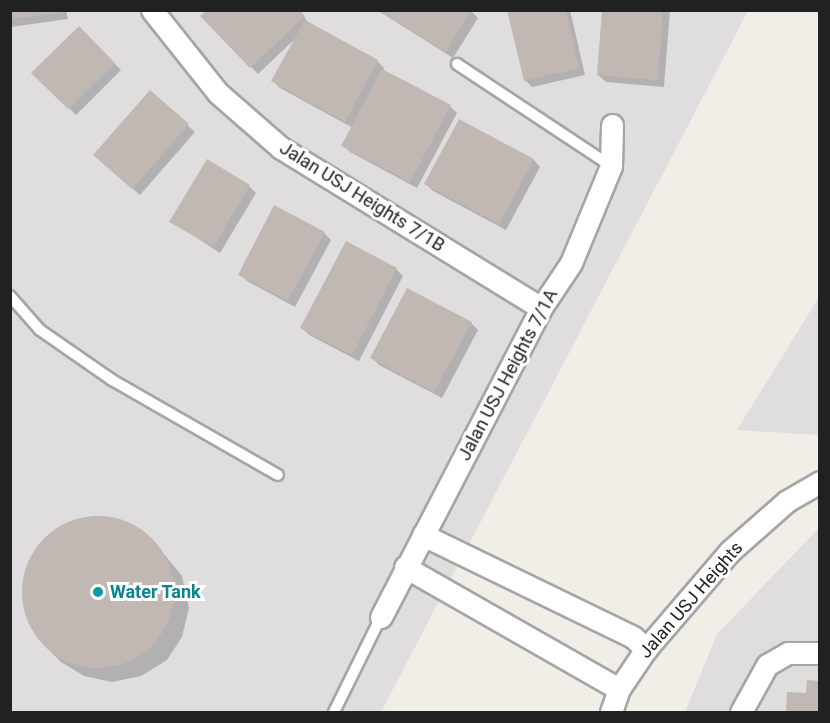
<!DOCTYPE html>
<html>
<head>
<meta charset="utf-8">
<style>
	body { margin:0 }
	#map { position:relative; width:830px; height:723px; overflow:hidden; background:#f1ede7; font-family:Roboto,sans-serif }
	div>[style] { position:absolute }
	.residential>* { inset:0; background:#dfddde }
	.shadow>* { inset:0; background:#0003 }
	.building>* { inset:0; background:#c2b8b3 }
	.round { border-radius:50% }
	.roads { filter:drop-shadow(2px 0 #a5a5a5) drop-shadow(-2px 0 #a5a5a5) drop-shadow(0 2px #a5a5a5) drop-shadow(0 -2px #a5a5a5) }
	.lane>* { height:10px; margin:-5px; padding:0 5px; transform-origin:5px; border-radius:5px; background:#fff }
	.street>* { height:21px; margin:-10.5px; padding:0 10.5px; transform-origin:10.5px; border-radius:10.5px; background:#fff }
	.dots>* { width:16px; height:16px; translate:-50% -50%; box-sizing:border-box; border:3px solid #fff; border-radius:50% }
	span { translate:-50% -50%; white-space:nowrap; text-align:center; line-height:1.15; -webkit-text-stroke:6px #fff; paint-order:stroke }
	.street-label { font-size:18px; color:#212121 }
	.culture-label { font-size:18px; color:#0d838f; font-weight:700 }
	.left { translate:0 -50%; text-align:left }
	.frame { position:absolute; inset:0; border:12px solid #212121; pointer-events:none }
</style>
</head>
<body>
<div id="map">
	<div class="residential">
		<div style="clip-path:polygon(10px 11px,748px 11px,381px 712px,11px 712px)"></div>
		<div style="clip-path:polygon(819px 297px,819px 435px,737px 430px)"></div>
		<div style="clip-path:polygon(819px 528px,819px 712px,685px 712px,717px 634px)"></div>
	</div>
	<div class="shadow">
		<div style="clip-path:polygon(10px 10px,66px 10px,68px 19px,11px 27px)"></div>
		<div style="clip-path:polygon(299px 10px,310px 25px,377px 61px,384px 68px,383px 71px,450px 106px,457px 113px,417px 188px,350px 152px,343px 145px,353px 128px,280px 88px,273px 81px,297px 37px,258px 74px,203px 16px)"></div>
		<div style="clip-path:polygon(377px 10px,470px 10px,478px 18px,453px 58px)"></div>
		<div style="clip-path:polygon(508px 10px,570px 10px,585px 75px,532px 87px,525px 80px)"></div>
		<div style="clip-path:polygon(604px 10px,670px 10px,664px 87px,606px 82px,598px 75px)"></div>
		<div style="clip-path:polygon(79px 28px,121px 70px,76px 115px,33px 73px)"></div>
		<div style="clip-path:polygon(150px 92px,195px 132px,140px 195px,102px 162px)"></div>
		<div style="clip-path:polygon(460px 121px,534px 160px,540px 167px,506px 230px,433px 191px,426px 184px)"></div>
		<div style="clip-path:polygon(249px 186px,256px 193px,220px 253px,171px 221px)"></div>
		<div style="clip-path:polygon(324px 233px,331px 240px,295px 307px,247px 281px,240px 274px)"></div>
		<div style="clip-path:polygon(396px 269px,403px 276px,359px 361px,309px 335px,302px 328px)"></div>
		<div style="clip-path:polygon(471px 323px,478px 330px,442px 398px,379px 365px,372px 358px)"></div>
		<div style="clip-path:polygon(97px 516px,126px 522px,151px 538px,182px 576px,189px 608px,182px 637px,167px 660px,141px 676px,112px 682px,84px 676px,61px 662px,47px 648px,29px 624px,22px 591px,29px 561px,46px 537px,70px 522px)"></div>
	</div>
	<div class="building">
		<div style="clip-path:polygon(10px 10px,61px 10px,61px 13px,10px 19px)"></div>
		<div style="clip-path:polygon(207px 10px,300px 10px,305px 16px,250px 68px,200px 16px)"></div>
		<div style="clip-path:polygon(377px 10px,471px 10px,446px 52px)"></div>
		<div style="clip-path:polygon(507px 10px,566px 10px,579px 68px,524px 81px)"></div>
		<div style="clip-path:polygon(602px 10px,663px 10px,658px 80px,597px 75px)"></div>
		<div style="clip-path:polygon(305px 20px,378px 60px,345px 122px,271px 81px)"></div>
		<div style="clip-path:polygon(79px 26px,115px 63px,68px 109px,31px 73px)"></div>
		<div style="clip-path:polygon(382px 69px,451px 105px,410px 182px,341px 146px)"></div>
		<div style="clip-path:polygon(150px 90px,189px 124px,132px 189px,93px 155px)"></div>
		<div style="clip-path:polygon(459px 119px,534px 159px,499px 224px,424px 184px)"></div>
		<div style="clip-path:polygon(207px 159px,250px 185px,213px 247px,169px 222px)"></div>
		<div style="clip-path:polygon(274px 205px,325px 232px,288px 301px,238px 275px)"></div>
		<div style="clip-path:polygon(346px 241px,397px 268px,352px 355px,300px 328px)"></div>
		<div style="clip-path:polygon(407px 288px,472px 322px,434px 392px,370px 358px)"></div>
		<div class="round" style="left:22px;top:516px;width:152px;height:152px"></div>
		<div style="clip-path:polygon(807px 680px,820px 681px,820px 712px,786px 712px,787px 692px,806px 693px)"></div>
	</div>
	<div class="roads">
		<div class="lane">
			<div style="left:457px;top:64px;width:185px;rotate:33.5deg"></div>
			<div style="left:10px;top:296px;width:45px;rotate:48.6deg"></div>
			<div style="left:40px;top:330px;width:88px;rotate:34.8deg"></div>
			<div style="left:112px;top:380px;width:191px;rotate:29.8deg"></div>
			<div style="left:334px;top:712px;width:106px;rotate:-63.7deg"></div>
		</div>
		<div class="street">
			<div style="left:152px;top:10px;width:106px;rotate:51.5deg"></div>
			<div style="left:218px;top:93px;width:84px;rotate:41.1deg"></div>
			<div style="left:281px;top:148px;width:305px;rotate:31.6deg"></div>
			<div style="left:423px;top:535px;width:233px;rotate:25.9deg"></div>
			<div style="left:633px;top:637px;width:18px;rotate:43deg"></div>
			<div style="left:405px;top:567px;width:246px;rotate:29.7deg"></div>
			<div style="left:381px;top:617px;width:348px;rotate:-62.6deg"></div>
			<div style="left:541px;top:308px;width:54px;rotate:-56.3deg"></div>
			<div style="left:571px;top:263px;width:105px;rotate:-67.6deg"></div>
			<div style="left:611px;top:166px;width:41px;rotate:-88.6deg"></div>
			<div style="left:611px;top:712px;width:24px;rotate:-71deg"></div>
			<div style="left:619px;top:689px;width:48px;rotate:-56deg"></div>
			<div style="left:646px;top:649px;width:128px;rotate:-49.4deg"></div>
			<div style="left:729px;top:552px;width:77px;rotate:-41.3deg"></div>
			<div style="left:787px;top:501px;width:38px;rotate:-30deg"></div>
			<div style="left:741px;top:712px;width:54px;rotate:-61deg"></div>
			<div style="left:767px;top:665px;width:24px;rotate:-30deg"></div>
			<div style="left:788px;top:653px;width:32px"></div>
		</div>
	</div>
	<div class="dots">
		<div style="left:98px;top:592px;background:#0f9aa8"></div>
	</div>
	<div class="street-label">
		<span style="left:362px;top:197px;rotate:32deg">Jalan USJ Heights 7/1B</span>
		<span style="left:508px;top:375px;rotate:-62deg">Jalan USJ Heights 7/1A</span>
		<span style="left:691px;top:600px;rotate:-49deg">Jalan USJ Heights</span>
	</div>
	<div class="culture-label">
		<span class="left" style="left:110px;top:592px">Water Tank</span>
	</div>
	<div class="frame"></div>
</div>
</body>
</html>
